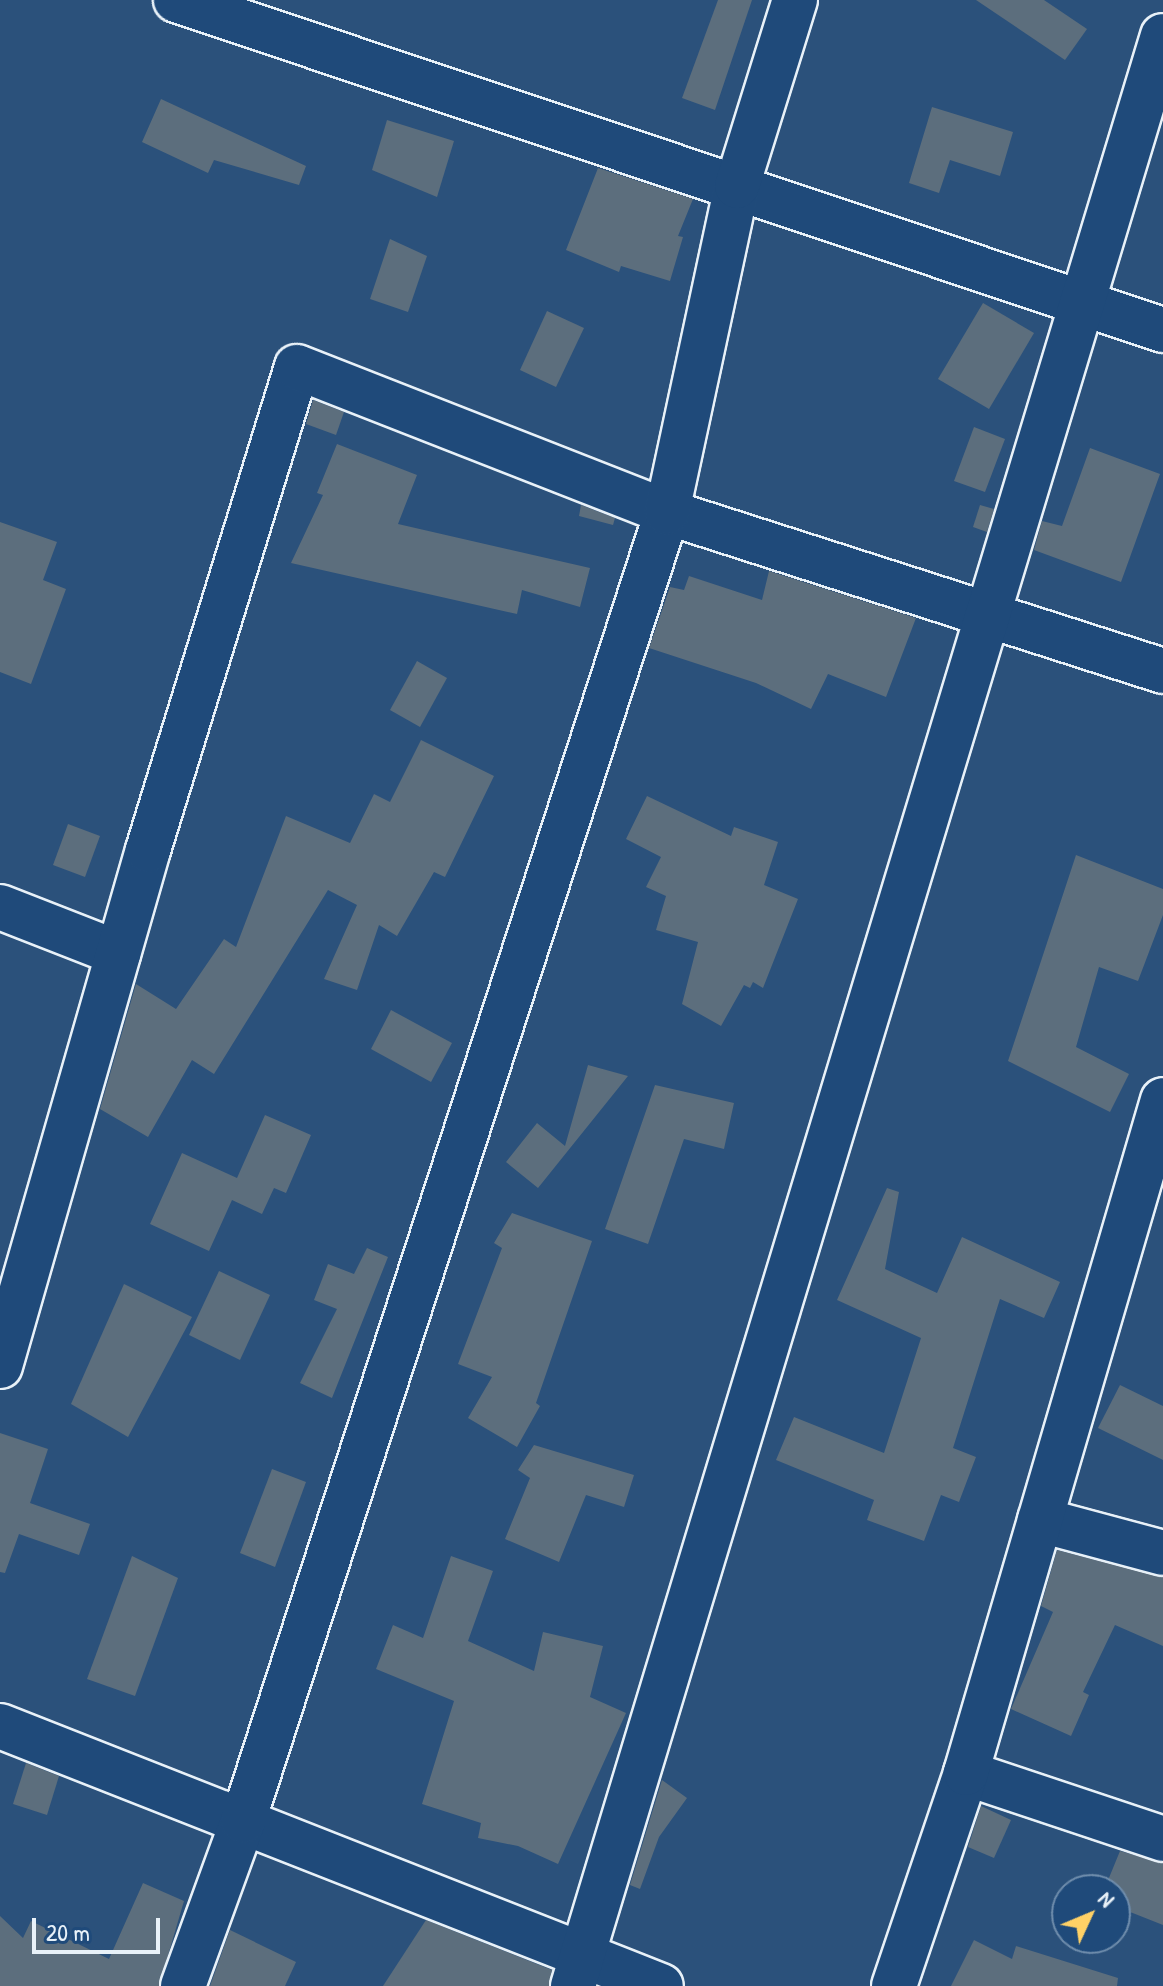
<!DOCTYPE html>
<html>
<head>
<meta charset="utf-8">
<style>
	body { margin:0 }
	#map { position:relative; width:1163px; height:1986px; overflow:hidden; background:#2b517b; font-family:"Patrick Hand",sans-serif }
	div>[style] { position:absolute }
	.building>* { inset:0; background:#5c6e7d }
	.roads { filter:drop-shadow(2px 0 #e8f1f8) drop-shadow(-2px 0 #e8f1f8) drop-shadow(0 2px #e8f1f8) drop-shadow(0 -2px #e8f1f8) }
	.minor>* { height:44px; margin:-22px; padding:0 22px; transform-origin:22px; border-radius:22px; background:#1f4a7a }
	span { translate:-50% -50%; white-space:nowrap; text-align:center; line-height:1.15; -webkit-text-stroke:6px #1f4a7a; paint-order:stroke }
	.north { position:absolute; left:1051px; top:1874px; width:80px; height:80px; box-sizing:border-box; background:#1f4a7a; border:2px solid #6f8dac; border-radius:50%; rotate:46deg; font-size:22px; font-weight:700; line-height:32px; text-align:center; color:#e8f1f8 }
	.north::after { content:''; display:block; margin:auto; width:28px; height:36px; background:#ffd166; clip-path:polygon(50% 0,100% 100%,50% 72%,0 100%) }
	.scale { position:absolute; left:32px; top:1918px; width:128px; height:36px; box-sizing:border-box; border:4px solid #e8f1f8; border-top:0; padding-left:10px; font-size:24px; line-height:28px; white-space:nowrap; color:#e8f1f8; -webkit-text-stroke:6px #1f4a7a; paint-order:stroke }
</style>
</head>
<body>
<div id="map">
	<div class="building">
		<div style="clip-path:polygon(718px 0,752px 0,715px 110px,682px 98px)"></div>
		<div style="clip-path:polygon(976px 0,1044px 0,1087px 29px,1065px 60px)"></div>
		<div style="clip-path:polygon(161px 99px,306px 166px,299px 185px,214px 160px,208px 173px,142px 142px)"></div>
		<div style="clip-path:polygon(932px 107px,1013px 132px,1000px 176px,950px 160px,939px 193px,909px 183px)"></div>
		<div style="clip-path:polygon(387px 120px,454px 141px,437px 197px,372px 170px)"></div>
		<div style="clip-path:polygon(598px 168px,693px 199px,678px 236px,683px 237px,670px 281px,621px 266px,619px 272px,566px 250px)"></div>
		<div style="clip-path:polygon(390px 239px,427px 256px,408px 312px,370px 299px)"></div>
		<div style="clip-path:polygon(983px 303px,1034px 333px,989px 409px,938px 379px)"></div>
		<div style="clip-path:polygon(547px 311px,584px 328px,556px 387px,520px 370px)"></div>
		<div style="clip-path:polygon(313px 400px,344px 412px,336px 435px,306px 424px)"></div>
		<div style="clip-path:polygon(974px 427px,1005px 439px,985px 492px,954px 481px)"></div>
		<div style="clip-path:polygon(337px 444px,417px 475px,398px 524px,590px 568px,580px 607px,522px 590px,517px 614px,291px 563px,323px 495px,317px 493px)"></div>
		<div style="clip-path:polygon(1090px 448px,1160px 474px,1121px 582px,1034px 550px,1042px 521px,1062px 526px)"></div>
		<div style="clip-path:polygon(581px 505px,615px 518px,613px 525px,579px 516px)"></div>
		<div style="clip-path:polygon(980px 505px,994px 509px,987px 532px,973px 527px)"></div>
		<div style="clip-path:polygon(0 522px,57px 542px,43px 580px,66px 589px,31px 684px,0 672px)"></div>
		<div style="clip-path:polygon(769px 571px,916px 618px,886px 697px,828px 674px,811px 709px,756px 683px,649px 648px,670px 587px,684px 590px,689px 576px,762px 600px)"></div>
		<div style="clip-path:polygon(417px 661px,447px 678px,420px 727px,390px 710px)"></div>
		<div style="clip-path:polygon(421px 740px,494px 776px,445px 877px,434px 872px,397px 936px,379px 925px,357px 990px,324px 979px,357px 905px,328px 890px,214px 1074px,192px 1060px,148px 1137px,100px 1109px,136px 984px,176px 1009px,224px 939px,236px 947px,286px 816px,350px 843px,374px 794px,390px 802px)"></div>
		<div style="clip-path:polygon(647px 796px,731px 836px,734px 827px,778px 842px,764px 885px,798px 899px,763px 988px,753px 982px,750px 988px,744px 985px,721px 1026px,682px 1004px,698px 942px,656px 930px,666px 896px,646px 887px,661px 857px,626px 839px)"></div>
		<div style="clip-path:polygon(68px 824px,100px 836px,85px 877px,53px 865px)"></div>
		<div style="clip-path:polygon(1076px 855px,1163px 889px,1163px 915px,1138px 981px,1099px 967px,1076px 1047px,1129px 1074px,1110px 1112px,1008px 1061px)"></div>
		<div style="clip-path:polygon(391px 1010px,452px 1043px,431px 1082px,371px 1049px)"></div>
		<div style="clip-path:polygon(588px 1065px,628px 1076px,538px 1188px,506px 1162px,537px 1123px,565px 1146px)"></div>
		<div style="clip-path:polygon(655px 1085px,734px 1103px,724px 1149px,684px 1139px,648px 1244px,605px 1229px)"></div>
		<div style="clip-path:polygon(265px 1115px,311px 1135px,286px 1193px,274px 1188px,262px 1214px,232px 1200px,209px 1251px,150px 1224px,182px 1153px,237px 1178px)"></div>
		<div style="clip-path:polygon(887px 1188px,899px 1192px,885px 1269px,937px 1293px,962px 1237px,1060px 1282px,1044px 1318px,1000px 1299px,953px 1448px,976px 1457px,959px 1502px,941px 1495px,924px 1541px,867px 1520px,874px 1500px,776px 1460px,794px 1417px,884px 1453px,921px 1338px,837px 1300px)"></div>
		<div style="clip-path:polygon(512px 1213px,592px 1241px,536px 1403px,540px 1406px,517px 1447px,468px 1418px,492px 1377px,458px 1364px,502px 1248px,494px 1243px)"></div>
		<div style="clip-path:polygon(367px 1248px,388px 1257px,332px 1398px,300px 1383px,337px 1309px,314px 1300px,328px 1264px,354px 1274px)"></div>
		<div style="clip-path:polygon(219px 1271px,270px 1295px,240px 1360px,189px 1335px)"></div>
		<div style="clip-path:polygon(124px 1284px,192px 1317px,128px 1437px,71px 1404px)"></div>
		<div style="clip-path:polygon(1120px 1385px,1163px 1406px,1163px 1460px,1098px 1428px)"></div>
		<div style="clip-path:polygon(0 1433px,48px 1449px,30px 1503px,90px 1524px,79px 1555px,19px 1534px,5px 1573px,0 1572px)"></div>
		<div style="clip-path:polygon(534px 1445px,634px 1475px,624px 1507px,586px 1495px,559px 1562px,505px 1539px,530px 1478px,518px 1470px)"></div>
		<div style="clip-path:polygon(272px 1469px,306px 1482px,275px 1567px,240px 1553px)"></div>
		<div style="clip-path:polygon(1057px 1550px,1163px 1577px,1163px 1646px,1115px 1625px,1083px 1692px,1089px 1695px,1071px 1736px,1011px 1709px,1053px 1612px,1041px 1606px)"></div>
		<div style="clip-path:polygon(132px 1556px,178px 1578px,135px 1696px,87px 1679px)"></div>
		<div style="clip-path:polygon(451px 1556px,493px 1571px,468px 1641px,534px 1671px,543px 1632px,603px 1646px,590px 1697px,626px 1713px,558px 1864px,518px 1846px,478px 1838px,481px 1823px,422px 1804px,454px 1701px,376px 1669px,393px 1625px,423px 1638px)"></div>
		<div style="clip-path:polygon(26px 1763px,59px 1776px,47px 1815px,13px 1804px)"></div>
		<div style="clip-path:polygon(662px 1780px,687px 1798px,659px 1837px,640px 1889px,630px 1885px)"></div>
		<div style="clip-path:polygon(981px 1806px,1011px 1820px,994px 1858px,968px 1847px)"></div>
		<div style="clip-path:polygon(1120px 1851px,1163px 1863px,1163px 1925px,1115px 1906px,1115px 1890px,1104px 1890px)"></div>
		<div style="clip-path:polygon(143px 1883px,184px 1901px,159px 1986px,0 1986px,0 1916px,23px 1938px,31px 1921px,109px 1959px)"></div>
		<div style="clip-path:polygon(426px 1920px,552px 1970px,549px 1986px,383px 1986px)"></div>
		<div style="clip-path:polygon(230px 1930px,296px 1962px,285px 1986px,210px 1986px)"></div>
		<div style="clip-path:polygon(974px 1940px,1012px 1959px,1016px 1946px,1118px 1978px,1117px 1986px,951px 1986px)"></div>
	</div>
	<div class="roads">
		<div class="minor">
			<div style="left:176px;top:0;width:1041px;rotate:18.49deg"></div>
			<div style="left:0;top:907px;width:127px;rotate:21.3deg"></div>
			<div style="left:0;top:1366px;width:537px;rotate:-74deg"></div>
			<div style="left:148px;top:850px;width:505px;rotate:-72.86deg"></div>
			<div style="left:297px;top:367px;width:397px;rotate:21.4deg"></div>
			<div style="left:667px;top:512px;width:521px;rotate:17.77deg"></div>
			<div style="left:1040px;top:1520px;width:127px;rotate:15deg"></div>
			<div style="left:0;top:1726px;width:710px;rotate:21.47deg"></div>
			<div style="left:966px;top:1773px;width:208px;rotate:18.5deg"></div>
			<div style="left:183px;top:1986px;width:176px;rotate:-70deg"></div>
			<div style="left:243px;top:1821px;width:1376px;rotate:-72.05deg"></div>
			<div style="left:667px;top:512px;width:333px;rotate:-77.9deg"></div>
			<div style="left:737px;top:186px;width:195px;rotate:-72.7deg"></div>
			<div style="left:573px;top:1986px;width:2037px;rotate:-73.17deg"></div>
			<div style="left:894px;top:1986px;width:225px;rotate:-71.3deg"></div>
			<div style="left:966px;top:1773px;width:701px;rotate:-73.68deg"></div>
		</div>
	</div>
	<div class="north">N</div>
	<div class="scale">20 m</div>
</div>
</body>
</html>
